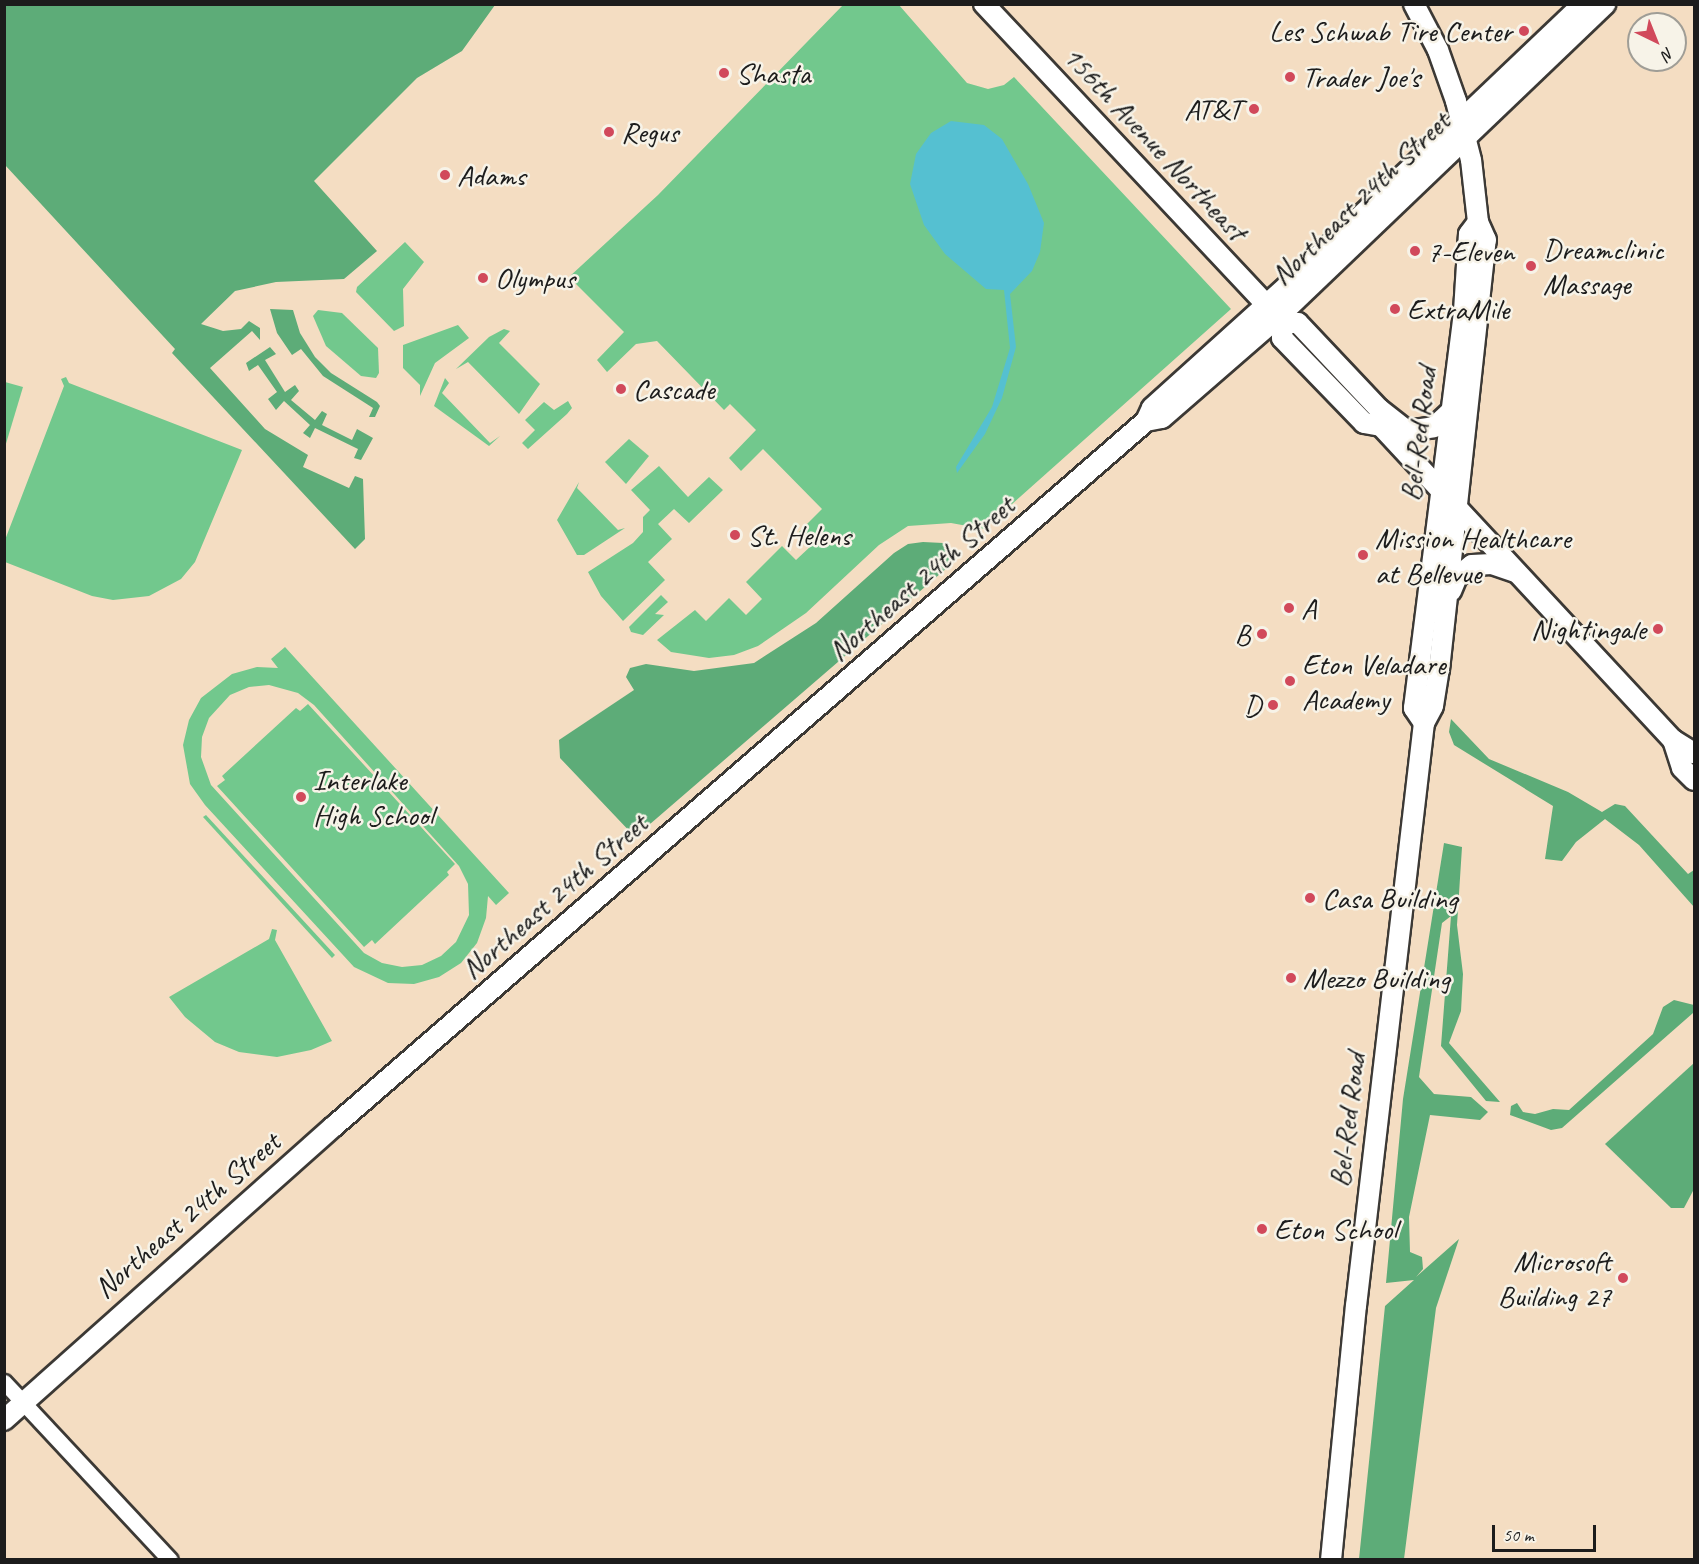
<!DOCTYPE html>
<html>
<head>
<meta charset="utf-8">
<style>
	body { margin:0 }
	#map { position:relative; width:1699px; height:1564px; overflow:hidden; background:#f4ddc2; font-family:Caveat,sans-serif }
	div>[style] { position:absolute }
	.green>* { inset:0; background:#72c88d }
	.forest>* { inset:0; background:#5dac78 }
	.water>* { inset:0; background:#55c0d1 }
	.roads { filter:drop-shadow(2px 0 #3c3935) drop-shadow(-2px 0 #3c3935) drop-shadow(0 2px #3c3935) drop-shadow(0 -2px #3c3935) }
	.minor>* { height:15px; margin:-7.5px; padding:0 7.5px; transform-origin:7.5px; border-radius:7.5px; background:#fff }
	.major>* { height:20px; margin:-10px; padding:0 10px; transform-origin:10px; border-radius:10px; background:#fff }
	.dots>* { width:16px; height:16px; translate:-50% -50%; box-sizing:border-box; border:3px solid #f7f3e8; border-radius:50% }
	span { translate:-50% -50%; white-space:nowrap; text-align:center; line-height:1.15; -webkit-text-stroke:5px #f7f3e8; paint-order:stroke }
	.poi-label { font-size:30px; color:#1c1c1c }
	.right { translate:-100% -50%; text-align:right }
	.left { translate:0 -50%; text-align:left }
	.street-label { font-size:30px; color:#1c1c1c }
	.frame { position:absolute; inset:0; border:6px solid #1c1c1c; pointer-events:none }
	.north { position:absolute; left:1627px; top:12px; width:60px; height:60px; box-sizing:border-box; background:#f7f3e8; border:2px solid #9f9d96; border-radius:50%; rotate:137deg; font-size:16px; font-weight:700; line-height:24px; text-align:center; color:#1c1c1c }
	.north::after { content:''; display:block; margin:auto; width:21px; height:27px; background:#d1495b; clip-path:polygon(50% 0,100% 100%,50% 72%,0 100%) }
	.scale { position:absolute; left:1492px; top:1525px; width:104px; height:27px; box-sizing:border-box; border:3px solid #1c1c1c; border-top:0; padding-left:8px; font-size:18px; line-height:21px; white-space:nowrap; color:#1c1c1c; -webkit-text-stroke:4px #f7f3e8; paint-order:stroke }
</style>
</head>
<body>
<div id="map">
	<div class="green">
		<div style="clip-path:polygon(843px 5px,899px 5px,967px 83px,988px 89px,1004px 85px,1014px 77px,1231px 309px,984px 529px,951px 523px,908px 526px,879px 545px,806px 613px,758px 646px,734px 655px,709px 658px,671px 652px,657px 640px,695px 610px,706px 621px,729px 598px,746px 615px,762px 599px,746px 582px,782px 546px,796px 560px,812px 545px,799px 532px,822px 509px,763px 449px,741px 471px,729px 458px,756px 430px,730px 404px,724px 410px,657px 341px,636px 344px,607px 372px,597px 360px,624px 332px,569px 277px,658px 195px)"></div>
		<div style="clip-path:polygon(405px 242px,424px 262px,403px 289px,404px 326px,394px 331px,356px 292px,357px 287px)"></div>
		<div style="clip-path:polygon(318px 310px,342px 313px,378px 348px,379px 373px,376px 378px,361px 376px,326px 346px,313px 316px)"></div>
		<div style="clip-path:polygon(458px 325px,469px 338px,435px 363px,420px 396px,420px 385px,403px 368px,403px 345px)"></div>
		<div style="clip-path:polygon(504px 329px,510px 331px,499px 343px,540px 384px,519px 414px,468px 362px,456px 369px,489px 337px)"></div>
		<div style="clip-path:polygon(66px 377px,69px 383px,242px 450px,195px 562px,181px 579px,149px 596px,113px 600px,92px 596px,5px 562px,5px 540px,64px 386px,61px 379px)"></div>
		<div style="clip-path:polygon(445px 378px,449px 383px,442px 393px,490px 443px,500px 436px,489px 446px,434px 406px)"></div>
		<div style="clip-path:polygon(5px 382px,23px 387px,5px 447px,4px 382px)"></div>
		<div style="clip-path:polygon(568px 401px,572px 408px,567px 414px,528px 449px,522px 443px,535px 430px,525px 420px,544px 402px,554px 410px)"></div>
		<div style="clip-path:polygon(629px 439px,649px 456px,626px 484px,605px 462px)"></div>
		<div style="clip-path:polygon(659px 466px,688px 497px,709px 477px,723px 490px,689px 523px,674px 509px,658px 524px,672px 539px,648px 562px,665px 580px,623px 621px,601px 596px,588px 572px,633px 543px,643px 532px,643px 517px,650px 510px,631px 490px)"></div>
		<div style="clip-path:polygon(579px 482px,577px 488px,618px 530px,625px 528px,584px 555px,577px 555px,557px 520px)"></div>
		<div style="clip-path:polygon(661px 595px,668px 602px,655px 614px,664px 615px,643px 635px,631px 632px,629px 627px)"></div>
		<div style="clip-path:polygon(evenodd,285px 647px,509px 893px,496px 905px,488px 896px,486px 918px,477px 943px,461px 963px,439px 977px,414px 984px,388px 983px,354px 967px,205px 805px,190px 784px,183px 745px,189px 720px,201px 698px,232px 674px,257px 667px,278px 668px,271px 659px,285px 647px,269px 685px,298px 693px,314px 705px,459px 866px,468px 884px,469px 915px,456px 942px,441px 956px,422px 965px,402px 967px,382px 963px,364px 953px,211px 785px,201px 757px,202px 737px,209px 718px,230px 695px,249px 687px,269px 685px)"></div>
		<div style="clip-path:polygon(308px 704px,455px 864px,447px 872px,449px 875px,375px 944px,372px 940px,364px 947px,217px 786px,225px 780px,222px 776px,296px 708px,300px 711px)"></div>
		<div style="clip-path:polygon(206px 815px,335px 955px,332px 958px,203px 817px)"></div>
		<div style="clip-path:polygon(272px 929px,277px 930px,275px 940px,332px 1041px,311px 1050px,277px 1057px,239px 1052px,215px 1042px,185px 1017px,169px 997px,269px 939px)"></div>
	</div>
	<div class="forest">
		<div style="clip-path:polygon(5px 4px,495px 5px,462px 51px,417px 78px,314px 181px,377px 251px,344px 279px,276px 282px,235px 291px,201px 324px,223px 331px,241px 329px,249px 321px,260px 328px,260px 340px,252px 331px,210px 368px,265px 429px,308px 455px,303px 467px,349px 488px,355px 476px,363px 479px,365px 539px,355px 549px,172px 353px,175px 349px,5px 165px)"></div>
		<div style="clip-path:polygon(270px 309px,293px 310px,300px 333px,315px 357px,331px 373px,377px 402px,380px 406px,375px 417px,369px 417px,373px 408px,323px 376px,301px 349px,292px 355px,277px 333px)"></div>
		<div style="clip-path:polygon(270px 347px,276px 354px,265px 360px,285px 392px,295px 385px,299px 391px,291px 400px,315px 420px,322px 411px,327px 414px,322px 425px,352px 440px,357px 429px,373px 438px,361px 460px,354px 458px,358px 449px,315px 428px,310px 438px,303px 433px,310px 425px,284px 401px,276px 410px,268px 399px,277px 392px,258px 365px,249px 371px,246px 363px)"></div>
		<div style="clip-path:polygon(923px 542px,943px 543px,958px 555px,955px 561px,635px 837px,560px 758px,559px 740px,634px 690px,626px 677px,630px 668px,646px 664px,694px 671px,754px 663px,816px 623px,894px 553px,908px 544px)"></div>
		<div style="clip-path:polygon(1451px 719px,1489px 759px,1568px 792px,1602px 812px,1615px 804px,1625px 806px,1688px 874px,1694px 870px,1694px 907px,1639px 845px,1605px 819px,1576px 842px,1562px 861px,1545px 859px,1553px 806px,1454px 745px,1449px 732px)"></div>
		<div style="clip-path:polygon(1444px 843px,1462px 847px,1457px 925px,1463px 974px,1461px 1011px,1449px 1043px,1500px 1102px,1486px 1101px,1441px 1046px,1451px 916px,1442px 923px,1419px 1077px,1434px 1094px,1471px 1097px,1488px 1112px,1480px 1120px,1430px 1115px,1409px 1217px,1410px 1252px,1422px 1257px,1423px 1269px,1416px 1277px,1459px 1239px,1436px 1308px,1404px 1559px,1359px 1559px,1385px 1306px,1414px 1280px,1386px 1283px,1403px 1099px)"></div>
		<div style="clip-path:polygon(1674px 1000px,1694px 1005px,1693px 1013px,1562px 1128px,1551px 1130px,1510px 1115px,1511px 1106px,1517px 1103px,1523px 1112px,1535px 1114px,1553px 1109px,1569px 1110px,1653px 1034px,1663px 1007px)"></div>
		<div style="clip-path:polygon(1694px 1063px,1694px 1189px,1684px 1208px,1671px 1208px,1605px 1144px)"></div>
	</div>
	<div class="water">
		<div style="clip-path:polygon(951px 121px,984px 125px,1002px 139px,1028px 184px,1044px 223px,1040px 252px,1032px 271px,1010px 294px,1016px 347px,1002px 398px,985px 434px,957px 473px,956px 467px,992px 407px,1010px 348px,1004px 290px,986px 289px,945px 254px,924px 225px,910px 184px,916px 154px,931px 133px)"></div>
	</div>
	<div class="roads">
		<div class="minor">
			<div style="left:4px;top:1382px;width:243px;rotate:47deg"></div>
		</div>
		<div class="major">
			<div style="left:984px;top:4px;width:429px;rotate:46.8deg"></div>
			<div style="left:1278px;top:317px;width:8px;rotate:50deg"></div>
			<div style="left:1283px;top:323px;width:15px;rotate:94deg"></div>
			<div style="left:1282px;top:338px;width:118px;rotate:46deg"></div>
			<div style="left:1364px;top:423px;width:17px;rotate:10deg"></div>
			<div style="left:1381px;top:426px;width:429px;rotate:47.1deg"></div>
			<div style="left:1673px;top:740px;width:25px;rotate:32deg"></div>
			<div style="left:1283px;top:323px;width:15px"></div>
			<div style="left:1298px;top:323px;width:118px;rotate:46.7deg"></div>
			<div style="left:1379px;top:409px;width:36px;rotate:38deg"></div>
			<div style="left:1407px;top:431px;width:27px;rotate:-8deg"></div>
			<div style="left:1434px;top:427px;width:25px;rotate:-43deg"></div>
			<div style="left:1146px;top:421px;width:16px;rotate:-11deg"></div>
			<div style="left:1162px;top:418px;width:154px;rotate:-41deg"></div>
			<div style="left:1278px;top:317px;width:453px;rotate:-43.7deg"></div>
			<div style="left:1451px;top:591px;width:15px;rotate:-67deg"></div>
			<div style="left:1457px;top:577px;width:19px;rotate:-39deg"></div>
			<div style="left:1472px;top:565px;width:20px;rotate:-3deg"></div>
			<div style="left:1492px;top:564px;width:24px;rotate:19deg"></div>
			<div style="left:1424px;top:723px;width:18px;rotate:-124deg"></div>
			<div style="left:1414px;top:708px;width:400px;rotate:-82.8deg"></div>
			<div style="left:1464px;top:311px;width:77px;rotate:-86.3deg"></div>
			<div style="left:1469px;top:234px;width:15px;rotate:-53deg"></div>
			<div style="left:1673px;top:740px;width:29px;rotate:72deg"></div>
			<div style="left:1682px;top:768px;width:17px;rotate:45deg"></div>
			<div style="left:4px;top:1420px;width:441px;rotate:-41.7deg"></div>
			<div style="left:333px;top:1127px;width:1077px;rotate:-40.97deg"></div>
			<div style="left:1146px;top:421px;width:14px;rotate:-65deg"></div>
			<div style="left:1152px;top:408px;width:183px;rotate:-42.1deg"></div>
			<div style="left:1288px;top:285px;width:407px;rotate:-43.6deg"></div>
			<div style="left:1331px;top:1560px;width:255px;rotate:-84.4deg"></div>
			<div style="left:1356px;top:1306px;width:587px;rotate:-83.35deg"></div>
			<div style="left:1424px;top:723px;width:19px;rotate:-62deg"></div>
			<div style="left:1433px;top:706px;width:36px;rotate:-81deg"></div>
			<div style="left:1439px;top:670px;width:433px;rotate:-83.8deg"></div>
			<div style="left:1486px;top:240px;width:20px;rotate:-114deg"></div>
			<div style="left:1478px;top:222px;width:62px;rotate:-96.4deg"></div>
			<div style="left:1471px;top:160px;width:61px;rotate:-104.3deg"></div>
			<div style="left:1456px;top:101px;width:54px;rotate:-109.4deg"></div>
			<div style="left:1438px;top:50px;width:52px;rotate:-117.6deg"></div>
		</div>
	</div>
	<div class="dots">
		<div style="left:1524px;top:31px;background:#d1495b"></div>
		<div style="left:724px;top:73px;background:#d1495b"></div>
		<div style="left:1290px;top:77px;background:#d1495b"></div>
		<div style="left:1254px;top:109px;background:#d1495b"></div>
		<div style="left:609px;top:132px;background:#d1495b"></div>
		<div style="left:445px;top:175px;background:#d1495b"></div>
		<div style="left:1415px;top:251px;background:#d1495b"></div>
		<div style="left:1531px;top:266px;background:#d1495b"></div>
		<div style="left:483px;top:278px;background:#d1495b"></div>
		<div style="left:1395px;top:309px;background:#d1495b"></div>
		<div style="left:621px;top:389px;background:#d1495b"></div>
		<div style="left:735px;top:535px;background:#d1495b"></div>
		<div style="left:1363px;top:555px;background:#d1495b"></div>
		<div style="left:1289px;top:608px;background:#d1495b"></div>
		<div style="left:1658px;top:629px;background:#d1495b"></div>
		<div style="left:1262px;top:634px;background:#d1495b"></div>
		<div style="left:1290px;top:681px;background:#d1495b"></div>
		<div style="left:1273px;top:705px;background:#d1495b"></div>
		<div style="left:301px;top:797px;background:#d1495b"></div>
		<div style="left:1310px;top:898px;background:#d1495b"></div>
		<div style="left:1291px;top:978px;background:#d1495b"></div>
		<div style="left:1262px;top:1229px;background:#d1495b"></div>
		<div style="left:1623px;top:1278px;background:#d1495b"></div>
	</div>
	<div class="poi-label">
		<span class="right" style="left:1512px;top:31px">Les Schwab Tire Center</span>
		<span class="left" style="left:736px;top:73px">Shasta</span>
		<span class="left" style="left:1302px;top:77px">Trader Joe's</span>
		<span class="right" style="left:1242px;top:109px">AT&amp;T</span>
		<span class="left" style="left:621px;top:132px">Regus</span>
		<span class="left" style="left:457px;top:175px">Adams</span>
		<span class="left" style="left:1543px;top:266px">Dreamclinic<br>Massage</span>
		<span class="left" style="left:1427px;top:251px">7-Eleven</span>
		<span class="left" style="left:495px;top:278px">Olympus</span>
		<span class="left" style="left:1407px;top:309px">ExtraMile</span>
		<span class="left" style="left:633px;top:389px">Cascade</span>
		<span class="left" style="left:747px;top:535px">St. Helens</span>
		<span class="left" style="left:1375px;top:555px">Mission Healthcare<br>at Bellevue</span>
		<span class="left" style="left:1301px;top:608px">A</span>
		<span class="right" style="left:1646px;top:629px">Nightingale</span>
		<span class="right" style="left:1250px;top:634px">B</span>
		<span class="left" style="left:1302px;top:681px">Eton Veladare<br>Academy</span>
		<span class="right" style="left:1261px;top:705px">D</span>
		<span class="left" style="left:313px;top:797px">Interlake<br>High School</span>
		<span class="left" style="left:1322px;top:898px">Casa Building</span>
		<span class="left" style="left:1303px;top:978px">Mezzo Building</span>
		<span class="left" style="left:1274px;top:1229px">Eton School</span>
		<span class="right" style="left:1611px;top:1278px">Microsoft<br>Building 27</span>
	</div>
	<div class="street-label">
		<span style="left:1155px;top:143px;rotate:47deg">156th Avenue Northeast</span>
		<span style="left:1360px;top:198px;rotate:-44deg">Northeast 24th Street</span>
		<span style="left:1418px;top:434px;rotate:-83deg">Bel-Red Road</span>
		<span style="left:921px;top:578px;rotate:-41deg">Northeast 24th Street</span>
		<span style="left:554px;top:896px;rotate:-41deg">Northeast 24th Street</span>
		<span style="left:1347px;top:1120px;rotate:-83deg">Bel-Red Road</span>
		<span style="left:187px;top:1215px;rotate:-41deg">Northeast 24th Street</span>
	</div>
	<div class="frame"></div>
	<div class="north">N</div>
	<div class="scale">50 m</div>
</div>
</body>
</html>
